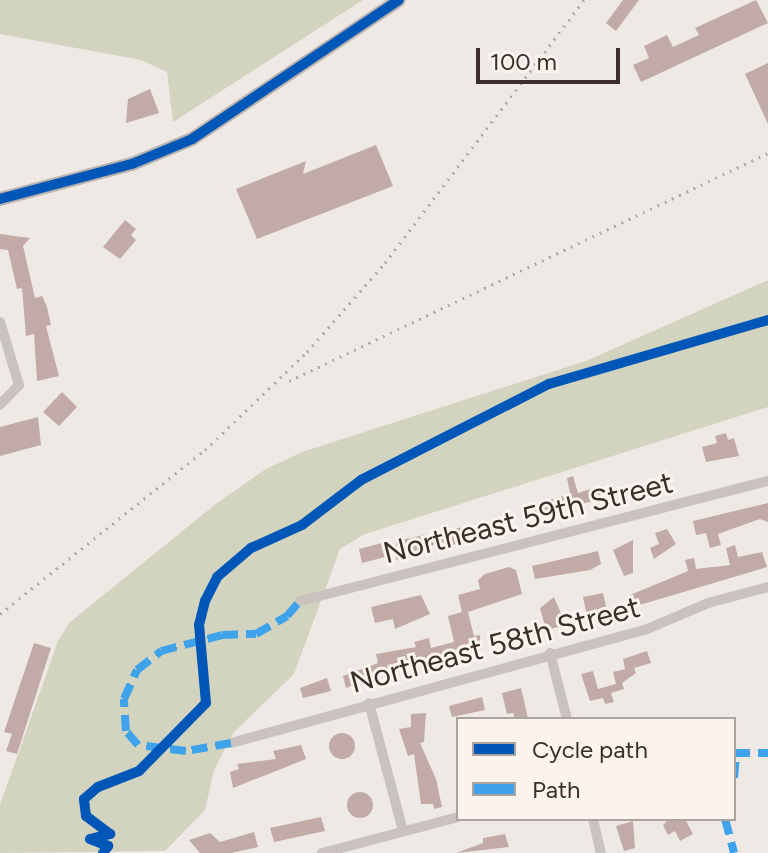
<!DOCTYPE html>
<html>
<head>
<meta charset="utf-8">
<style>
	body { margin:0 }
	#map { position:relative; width:768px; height:853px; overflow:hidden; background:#efe9e5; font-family:Figtree,sans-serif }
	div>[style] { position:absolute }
	.green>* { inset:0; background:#d2d4c0 }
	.building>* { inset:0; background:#c2aba7 }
	.round { border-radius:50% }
	.minor>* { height:10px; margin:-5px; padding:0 5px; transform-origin:5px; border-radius:5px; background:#c9c2be }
	.secondary>* { height:14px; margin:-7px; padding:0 7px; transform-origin:7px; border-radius:7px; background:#b9b2ae }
	.rail>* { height:3px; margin-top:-1.5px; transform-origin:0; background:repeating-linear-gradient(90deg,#b1aba8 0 2px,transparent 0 8px) }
	.quiet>* { height:8px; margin-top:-4px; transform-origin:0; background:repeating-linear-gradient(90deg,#3fa3eb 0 16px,transparent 0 24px) }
	.cycleway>* { height:10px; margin:-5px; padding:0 5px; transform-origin:5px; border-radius:5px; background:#0057b8 }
	span { translate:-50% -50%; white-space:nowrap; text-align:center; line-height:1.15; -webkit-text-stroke:6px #faf3ee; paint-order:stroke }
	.street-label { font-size:30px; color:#3a2e2b }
	.legend { position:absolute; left:456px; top:717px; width:280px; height:104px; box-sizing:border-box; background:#faf3ee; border:2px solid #ada4a0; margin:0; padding:10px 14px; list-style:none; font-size:24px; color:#3a2e2b }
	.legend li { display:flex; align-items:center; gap:16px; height:40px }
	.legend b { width:40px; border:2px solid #ada4a0 }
	.scale { position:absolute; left:476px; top:48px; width:144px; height:36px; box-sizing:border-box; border:4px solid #3a2e2b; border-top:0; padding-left:10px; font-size:24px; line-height:28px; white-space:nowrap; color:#3a2e2b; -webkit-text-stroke:6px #faf3ee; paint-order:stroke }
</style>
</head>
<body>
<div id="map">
	<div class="green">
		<div style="clip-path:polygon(0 0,363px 0,173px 122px,167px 72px,141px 60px,0 34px)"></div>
		<div style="clip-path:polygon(768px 280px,768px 407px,365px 534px,340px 549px,294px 674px,234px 732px,214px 770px,205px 810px,165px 851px,0 853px,0 805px,58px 641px,69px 623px,217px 503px,266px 469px,302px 452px,586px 361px)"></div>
	</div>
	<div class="building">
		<div style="clip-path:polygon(623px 0,639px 0,616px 31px,606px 23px)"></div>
		<div style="clip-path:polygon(756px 0,768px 23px,641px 82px,633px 65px,649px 58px,644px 46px,667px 35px,673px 47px,699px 35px,695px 28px)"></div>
		<div style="clip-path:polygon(768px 63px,768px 124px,745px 74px)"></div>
		<div style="clip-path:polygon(150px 89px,159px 113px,126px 123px,128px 99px)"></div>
		<div style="clip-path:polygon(376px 145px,393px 186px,257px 239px,236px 189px,306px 161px,303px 174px)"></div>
		<div style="clip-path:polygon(125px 220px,136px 229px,131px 235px,136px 240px,120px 259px,103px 247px)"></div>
		<div style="clip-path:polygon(0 234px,30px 238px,23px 246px,35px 298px,42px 296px,47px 307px,51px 325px,46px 326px,59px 376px,37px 381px,34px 334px,26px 336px,22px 288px,17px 289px,8px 250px,0 249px)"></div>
		<div style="clip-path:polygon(62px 392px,77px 407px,59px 426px,43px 412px)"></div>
		<div style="clip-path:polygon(38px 417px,41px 445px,0 456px,0 427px)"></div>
		<div style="clip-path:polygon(726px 433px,728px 440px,734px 438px,739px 456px,706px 462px,702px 447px,717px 443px,715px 436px)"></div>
		<div style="clip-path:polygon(573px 476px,578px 493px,603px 485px,604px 498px,536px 516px,533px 504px,570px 494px,567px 478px)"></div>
		<div style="clip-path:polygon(768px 503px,768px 522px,760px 519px,718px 534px,721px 545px,710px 548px,706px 533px,696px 535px,693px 521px)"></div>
		<div style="clip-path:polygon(463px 527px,467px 541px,438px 549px,436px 544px,396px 560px,396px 541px)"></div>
		<div style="clip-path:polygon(667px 529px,676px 544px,654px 559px,650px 548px,659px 544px,655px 533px)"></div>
		<div style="clip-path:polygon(633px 540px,633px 573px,624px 576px,613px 550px)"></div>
		<div style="clip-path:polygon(382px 543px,385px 557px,362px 563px,359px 549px)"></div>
		<div style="clip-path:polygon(735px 545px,738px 557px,762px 552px,767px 567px,633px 607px,630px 595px,688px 571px,685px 560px,694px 558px,696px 569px,730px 565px,726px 548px)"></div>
		<div style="clip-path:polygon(598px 551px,601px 564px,590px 570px,535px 579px,532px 566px)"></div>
		<div style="clip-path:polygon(509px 567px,516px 570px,522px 594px,468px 612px,474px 636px,480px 635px,480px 653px,468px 656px,466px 651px,427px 664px,425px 657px,346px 688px,343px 676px,378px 663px,376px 654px,416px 647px,414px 642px,429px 638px,431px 648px,454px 642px,448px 616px,462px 612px,458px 595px,480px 589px,478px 580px,485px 574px)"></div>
		<div style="clip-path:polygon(603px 593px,608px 615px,588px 621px,583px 597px)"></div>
		<div style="clip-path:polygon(421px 595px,430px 614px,395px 629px,393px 619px,375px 623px,371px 607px)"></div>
		<div style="clip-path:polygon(554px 597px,566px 625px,546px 630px,540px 608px)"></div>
		<div style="clip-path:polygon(34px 643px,51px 648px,17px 754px,6px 751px,12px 734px,4px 732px)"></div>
		<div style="clip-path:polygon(647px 651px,651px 663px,634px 668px,636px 673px,622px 683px,624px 689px,611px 693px,614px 702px,605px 704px,603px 698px,590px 701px,581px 674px,593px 671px,598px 689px,616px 684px,613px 672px,625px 669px,623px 659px)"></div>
		<div style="clip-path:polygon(327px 678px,331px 691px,303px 698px,300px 688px)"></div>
		<div style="clip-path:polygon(521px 688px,528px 718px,515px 719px,513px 713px,507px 714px,502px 693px)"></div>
		<div style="clip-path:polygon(482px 697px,485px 710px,452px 717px,449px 706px)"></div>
		<div style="clip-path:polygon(426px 713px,424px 742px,420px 743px,436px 779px,442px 807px,434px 809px,433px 804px,421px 804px,414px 754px,408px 756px,399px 729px,411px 727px,411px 714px)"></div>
		<div class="round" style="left:329px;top:733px;width:26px;height:26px"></div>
		<div style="clip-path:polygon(301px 745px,306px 759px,233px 788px,230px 772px,239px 769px,237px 764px,276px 759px,273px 751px)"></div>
		<div class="round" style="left:347px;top:792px;width:26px;height:26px"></div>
		<div style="clip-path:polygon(321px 817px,325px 831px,274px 842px,270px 828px)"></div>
		<div style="clip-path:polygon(669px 819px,685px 819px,693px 834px,680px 841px,675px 831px,668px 835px,663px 825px)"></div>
		<div style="clip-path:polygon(633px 821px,635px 848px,624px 851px,616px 826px)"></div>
		<div style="clip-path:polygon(254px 832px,258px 847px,231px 853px,200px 853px,189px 840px,210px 833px,220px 842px)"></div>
		<div style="clip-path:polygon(505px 834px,509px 847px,456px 853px,483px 843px,483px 838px)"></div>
	</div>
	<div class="minor">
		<div style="left:0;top:322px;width:66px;rotate:73.2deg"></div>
		<div style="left:19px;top:385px;width:28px;rotate:134deg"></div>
		<div style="left:300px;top:601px;width:483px;rotate:-14.4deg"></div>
		<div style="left:550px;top:653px;width:68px;rotate:75.6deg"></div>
		<div style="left:369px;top:703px;width:132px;rotate:75.1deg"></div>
		<div style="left:231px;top:743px;width:429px;rotate:-15.3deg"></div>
		<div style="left:645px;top:630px;width:69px;rotate:-23.2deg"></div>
		<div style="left:708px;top:603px;width:62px;rotate:-14.9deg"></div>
		<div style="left:593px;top:819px;width:35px;rotate:77deg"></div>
		<div style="left:322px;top:853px;width:141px;rotate:-14.8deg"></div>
	</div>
	<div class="secondary">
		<div style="left:0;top:199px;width:137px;rotate:-14.9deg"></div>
		<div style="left:132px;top:164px;width:65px;rotate:-22.6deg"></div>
		<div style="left:192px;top:139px;width:249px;rotate:-33.9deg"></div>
	</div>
	<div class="rail">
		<div style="left:289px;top:381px;width:530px;rotate:-25.45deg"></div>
		<div style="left:0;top:614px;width:263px;rotate:-38.7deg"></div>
		<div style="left:205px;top:450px;width:141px;rotate:-43.9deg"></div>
		<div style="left:307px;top:352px;width:118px;rotate:-48.8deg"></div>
		<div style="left:385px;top:263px;width:330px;rotate:-52.9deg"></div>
	</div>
	<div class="quiet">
		<div style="left:231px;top:743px;width:46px;rotate:169.9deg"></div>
		<div style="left:186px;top:751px;width:48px;rotate:-172.9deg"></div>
		<div style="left:138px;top:745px;width:18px;rotate:-131deg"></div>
		<div style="left:126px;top:731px;width:32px;rotate:-94deg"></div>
		<div style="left:124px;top:699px;width:32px;rotate:-66deg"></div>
		<div style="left:137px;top:670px;width:31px;rotate:-38deg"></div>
		<div style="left:161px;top:651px;width:63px;rotate:-14.7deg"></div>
		<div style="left:222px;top:635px;width:34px;rotate:-2deg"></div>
		<div style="left:256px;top:634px;width:36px;rotate:-30deg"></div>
		<div style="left:287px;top:616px;width:20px;rotate:-49deg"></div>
		<div style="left:734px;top:753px;width:34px"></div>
		<div style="left:734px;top:778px;width:25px;rotate:-85deg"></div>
		<div style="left:725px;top:819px;width:35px;rotate:75deg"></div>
	</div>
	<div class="cycleway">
		<div style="left:0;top:199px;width:137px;rotate:-14.9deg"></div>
		<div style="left:132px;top:164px;width:65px;rotate:-22.6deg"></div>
		<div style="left:192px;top:139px;width:249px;rotate:-33.9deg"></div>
		<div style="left:103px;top:853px;width:9px;rotate:-54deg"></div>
		<div style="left:108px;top:846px;width:19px;rotate:-159deg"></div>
		<div style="left:90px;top:839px;width:21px;rotate:-14deg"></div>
		<div style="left:110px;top:834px;width:30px;rotate:-143deg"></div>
		<div style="left:86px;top:816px;width:17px;rotate:-97deg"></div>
		<div style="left:84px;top:799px;width:18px;rotate:-41deg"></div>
		<div style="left:98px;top:787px;width:44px;rotate:-21.3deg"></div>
		<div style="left:139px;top:771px;width:95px;rotate:-45.4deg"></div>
		<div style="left:206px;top:703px;width:78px;rotate:-95.1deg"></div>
		<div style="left:199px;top:625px;width:25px;rotate:-76deg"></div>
		<div style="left:205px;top:601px;width:27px;rotate:-63deg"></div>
		<div style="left:217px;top:577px;width:45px;rotate:-40.5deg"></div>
		<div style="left:251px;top:548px;width:56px;rotate:-24.3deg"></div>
		<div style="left:302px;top:525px;width:74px;rotate:-37.3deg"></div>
		<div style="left:361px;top:480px;width:211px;rotate:-27.1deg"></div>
		<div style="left:549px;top:384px;width:228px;rotate:-16.3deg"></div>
	</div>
	<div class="street-label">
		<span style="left:528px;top:518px;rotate:-14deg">Northeast 59th Street</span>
		<span style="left:495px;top:645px;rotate:-15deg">Northeast 58th Street</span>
	</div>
	<ul class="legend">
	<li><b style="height:10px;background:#0057b8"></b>Cycle path</li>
	<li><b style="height:10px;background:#3fa3eb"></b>Path</li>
	</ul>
	<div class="scale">100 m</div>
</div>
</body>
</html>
